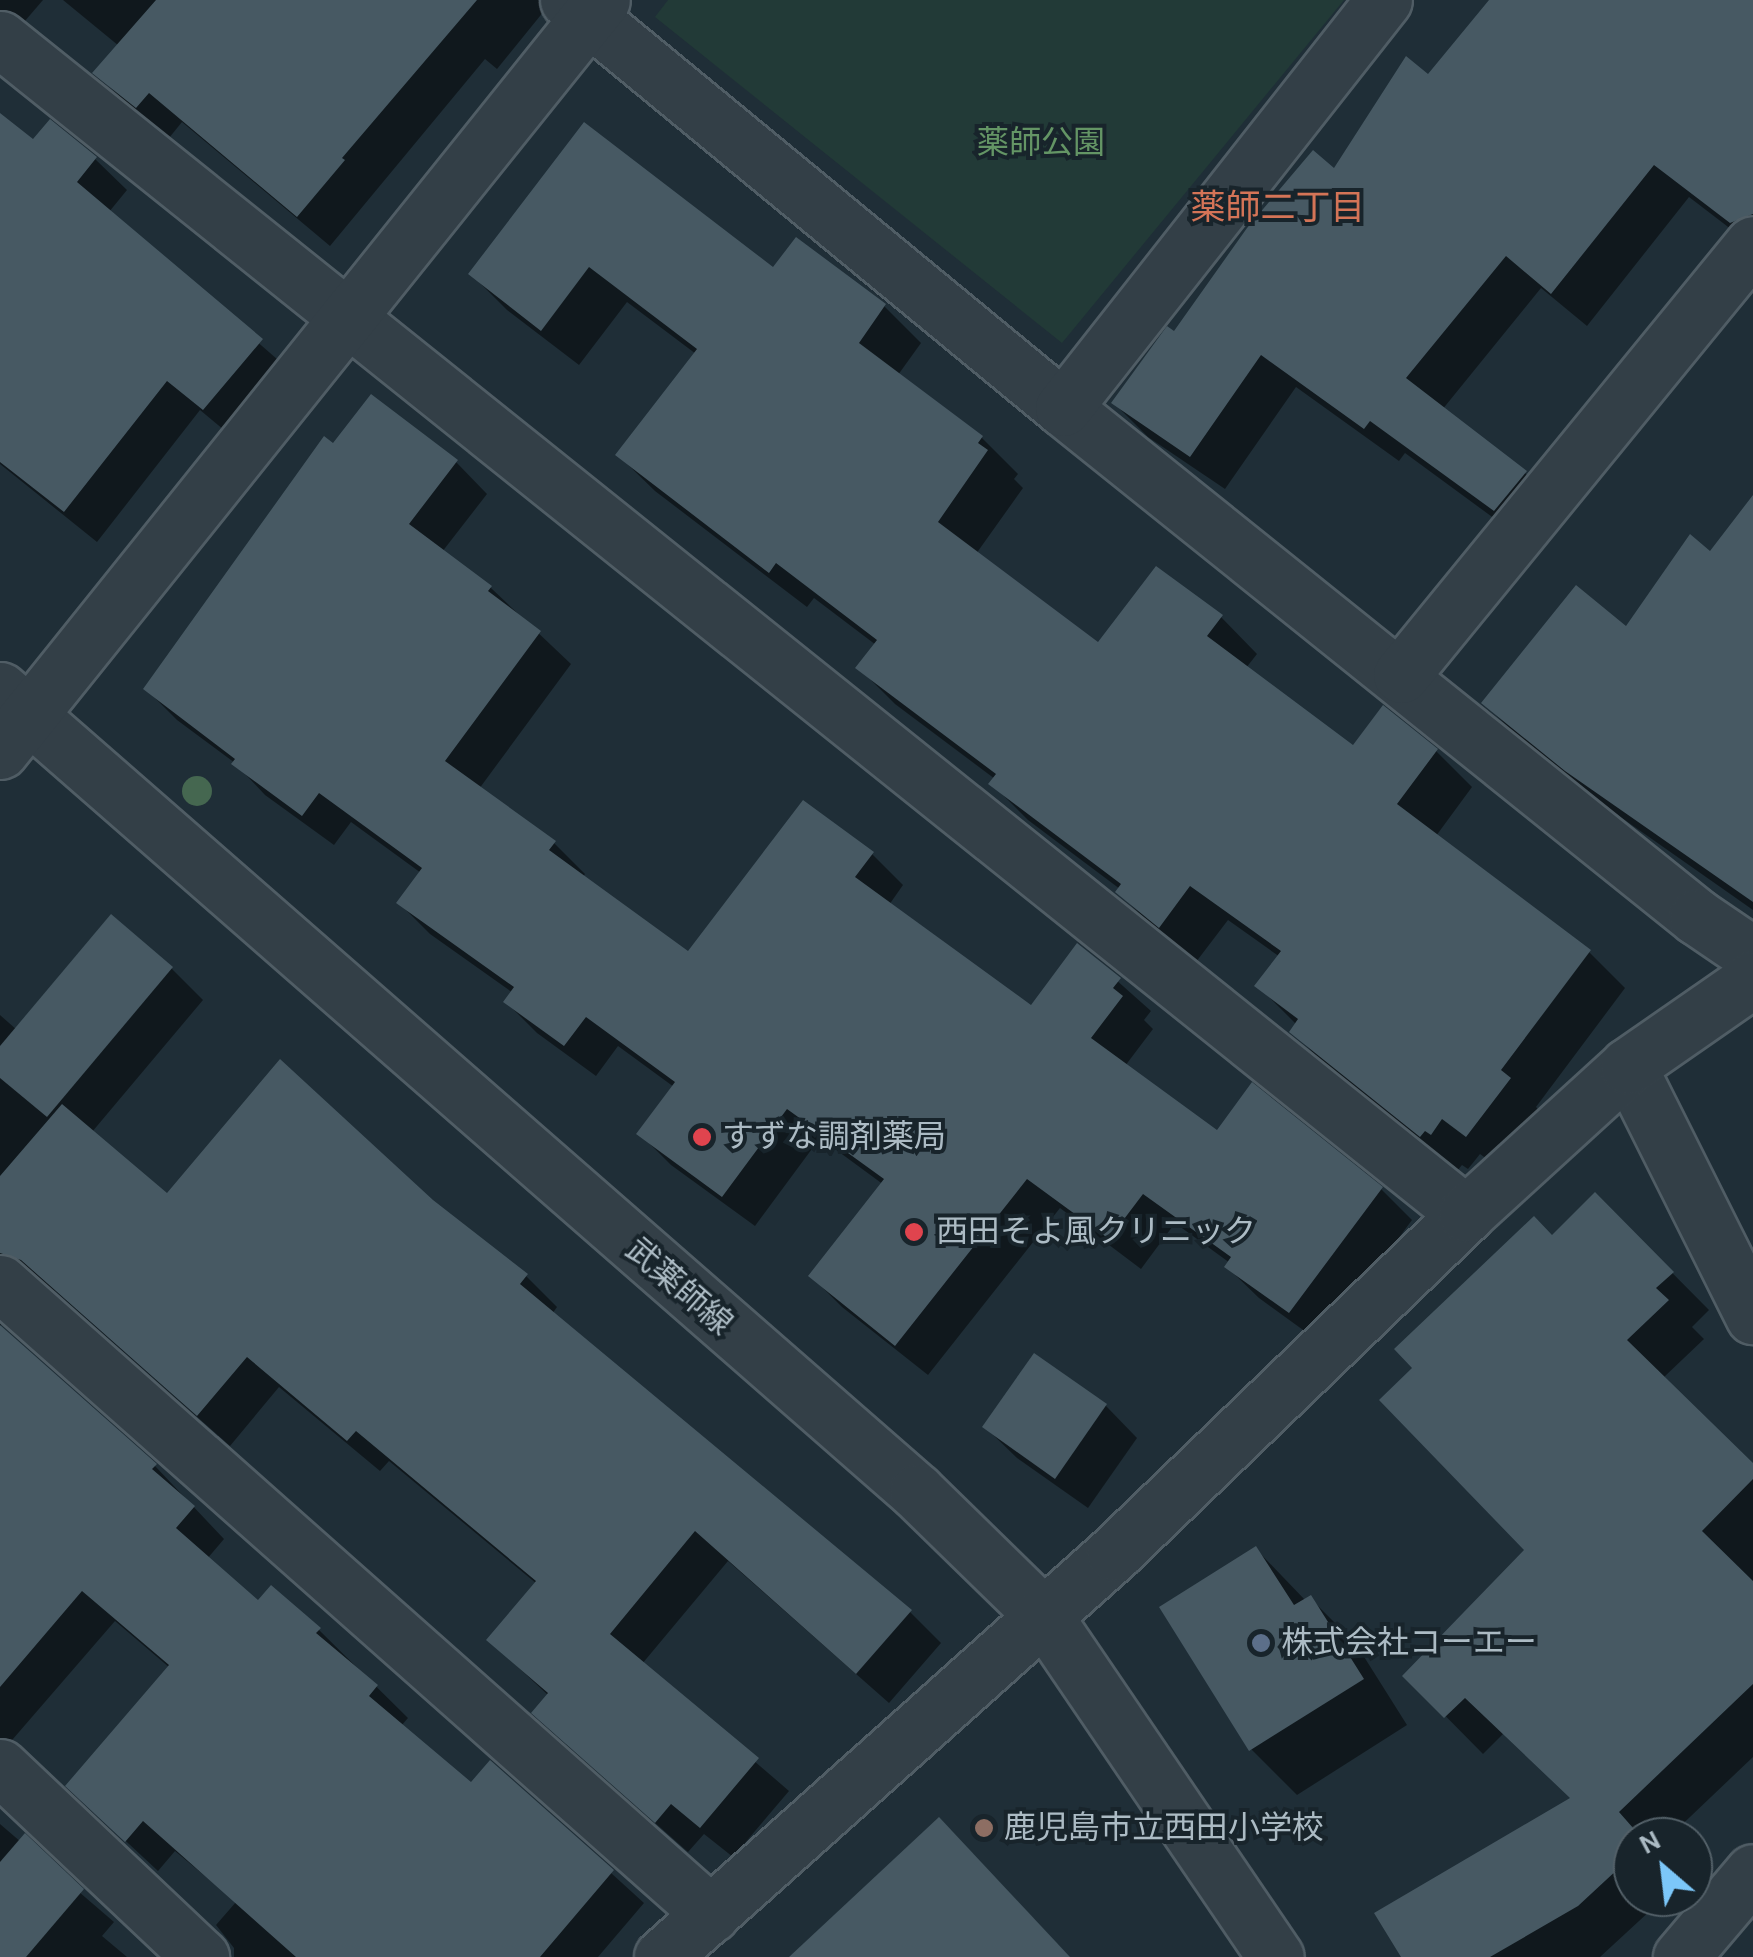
<!DOCTYPE html>
<html>
<head>
<meta charset="utf-8">
<style>
	body { margin:0 }
	#map { position:relative; width:1753px; height:1957px; overflow:hidden; background:#1f2e37; font-family:Karla,"Noto Sans JP",sans-serif }
	div>[style] { position:absolute }
	.green>* { inset:0; background:#223a37 }
	.shadow>* { inset:0; background:#0007 }
	.building>* { inset:0; background:#475963 }
	.roads { filter:drop-shadow(2px 0 #505d65) drop-shadow(-2px 0 #505d65) drop-shadow(0 2px #505d65) drop-shadow(0 -2px #505d65) }
	.minor>* { height:55px; margin:-27.5px; padding:0 27.5px; transform-origin:27.5px; border-radius:27.5px; background:#333f47 }
	.trees>* { width:30px; height:30px; margin:-15px; border-radius:50%; background:#456750 }
	.dots>* { width:28px; height:28px; translate:-50% -50%; box-sizing:border-box; border:5px solid #18242b; border-radius:50% }
	span { translate:-50% -50%; white-space:nowrap; text-align:center; line-height:1.15; -webkit-text-stroke:8px #18242b; paint-order:stroke }
	.park-label { font-size:32px; color:#649565 }
	.poi-label { font-size:32px; color:#acbbc4 }
	.left { translate:0 -50%; text-align:left }
	.street-label { font-size:32px; color:#acbbc4 }
	.neighbourhood-label { font-size:35px; color:#d47457 }
	.north { position:absolute; left:1613px; top:1817px; width:100px; height:100px; box-sizing:border-box; background:#18242b; border:2px solid #536068; border-radius:50%; rotate:332deg; font-size:28px; font-weight:700; line-height:40px; text-align:center; color:#acbbc4 }
	.north::after { content:''; display:block; margin:auto; width:35px; height:45px; background:#7cc7f9; clip-path:polygon(50% 0,100% 100%,50% 72%,0 100%) }
</style>
</head>
<body>
<div id="map">
	<div class="green">
		<div style="clip-path:polygon(668px 0,1344px 0,1062px 343px,655px 17px)"></div>
	</div>
	<div class="shadow">
		<div style="clip-path:polygon(0 0,43px 0,0 50px)"></div>
		<div style="clip-path:polygon(63px 0,553px 0,497px 69px,485px 59px,330px 246px,182px 122px,169px 138px,127px 104px,95px 72px,119px 46px)"></div>
		<div style="clip-path:polygon(1492px 0,1753px 0,1753px 246px,1689px 197px,1587px 326px,1541px 288px,1442px 410px,1525px 473px,1559px 507px,1529px 544px,1405px 453px,1399px 461px,1296px 387px,1225px 489px,1148px 437px,1114px 403px,1175px 335px,1428px 78px)"></div>
		<div style="clip-path:polygon(0 114px,33px 142px,95px 159px,127px 190px,109px 212px,293px 373px,236px 440px,200px 410px,97px 542px,0 464px)"></div>
		<div style="clip-path:polygon(584px 125px,773px 270px,884px 306px,921px 343px,898px 375px,982px 438px,1018px 474px,1014px 479px,1023px 488px,976px 554px,1099px 645px,1221px 617px,1257px 654px,1246px 668px,1354px 748px,1436px 751px,1472px 787px,1436px 836px,1589px 952px,1625px 988px,1536px 1107px,1545px 1116px,1503px 1171px,1480px 1154px,1468px 1169px,1462px 1165px,1457px 1171px,1329px 1068px,1292px 1032px,1297px 1025px,1258px 986px,1280px 957px,1228px 920px,1196px 962px,1154px 928px,1118px 892px,1120px 889px,1028px 820px,992px 784px,995px 779px,895px 704px,859px 668px,876px 645px,814px 598px,807px 607px,655px 491px,618px 455px,696px 354px,627px 302px,579px 365px,507px 310px,471px 274px)"></div>
		<div style="clip-path:polygon(334px 446px,456px 462px,487px 494px,442px 552px,491px 588px,571px 664px,479px 789px,554px 843px,585px 874px,583px 877px,688px 955px,872px 854px,903px 885px,889px 905px,1031px 1009px,1078px 946px,1151px 1011px,1144px 1020px,1153px 1029px,1125px 1066px,1217px 1133px,1381px 1189px,1412px 1220px,1321px 1343px,1259px 1298px,1227px 1267px,1230px 1263px,1175px 1223px,1141px 1269px,1060px 1208px,928px 1375px,842px 1307px,811px 1276px,884px 1185px,820px 1138px,755px 1226px,671px 1165px,640px 1134px,674px 1087px,618px 1046px,596px 1076px,537px 1033px,506px 1002px,513px 993px,430px 934px,399px 903px,421px 873px,351px 822px,334px 845px,265px 795px,235px 763px,177px 720px,146px 689px)"></div>
		<div style="clip-path:polygon(1753px 499px,1753px 910px,1602px 804px,1518px 737px,1484px 703px,1626px 630px,1711px 554px)"></div>
		<div style="clip-path:polygon(171px 968px,203px 1000px,92px 1132px,167px 1197px,431px 1201px,526px 1276px,557px 1307px,552px 1314px,910px 1612px,941px 1643px,889px 1703px,728px 1561px,642px 1664px,789px 1791px,733px 1857px,704px 1834px,688px 1852px,566px 1744px,549px 1696px,489px 1640px,537px 1584px,389px 1461px,380px 1471px,279px 1387px,230px 1446px,55px 1291px,39px 1283px,0 1310px,0 1015px,17px 1030px)"></div>
		<div style="clip-path:polygon(1595px 1195px,1709px 1310px,1692px 1327px,1704px 1339px,1663px 1378px,1753px 1467px,1753px 1757px,1669px 1837px,1633px 1837px,1633px 1897px,1665px 1897px,1600px 1957px,1405px 1957px,1573px 1799px,1504px 1733px,1483px 1754px,1406px 1676px,1527px 1550px,1552px 1238px)"></div>
		<div style="clip-path:polygon(0 1312px,1px 1328px,155px 1466px,224px 1539px,207px 1559px,258px 1603px,319px 1630px,408px 1718px,401px 1726px,471px 1785px,490px 1763px,644px 1903px,598px 1957px,234px 1957px,234px 1948px,216px 1925px,236px 1902px,175px 1851px,158px 1871px,100px 1817px,170px 1668px,115px 1621px,0 1754px)"></div>
		<div style="clip-path:polygon(1035px 1356px,1106px 1406px,1137px 1438px,1088px 1508px,1017px 1458px,985px 1427px)"></div>
		<div style="clip-path:polygon(1256px 1549px,1306px 1601px,1310px 1598px,1356px 1644px,1407px 1725px,1297px 1795px,1251px 1749px)"></div>
		<div style="clip-path:polygon(0 1824px,114px 1922px,102px 1936px,127px 1957px,0 1957px)"></div>
	</div>
	<div class="building">
		<div style="clip-path:polygon(156px 0,477px 0,342px 158px,345px 160px,297px 217px,149px 93px,136px 108px,92px 73px)"></div>
		<div style="clip-path:polygon(1489px 0,1753px 0,1753px 214px,1730px 223px,1654px 165px,1551px 294px,1506px 256px,1406px 378px,1527px 471px,1494px 511px,1370px 421px,1364px 429px,1261px 355px,1190px 457px,1111px 403px,1167px 326px,1174px 331px,1247px 228px,1313px 150px,1334px 168px,1406px 56px,1428px 74px)"></div>
		<div style="clip-path:polygon(0 113px,33px 139px,50px 119px,97px 157px,77px 182px,263px 339px,203px 410px,167px 381px,64px 512px,0 462px)"></div>
		<div style="clip-path:polygon(584px 122px,773px 267px,796px 237px,886px 304px,859px 343px,983px 436px,978px 443px,988px 450px,938px 522px,1098px 642px,1156px 566px,1223px 615px,1207px 636px,1353px 745px,1383px 705px,1438px 749px,1397px 804px,1591px 950px,1501px 1070px,1511px 1078px,1466px 1137px,1442px 1119px,1431px 1135px,1425px 1131px,1420px 1137px,1289px 1032px,1298px 1019px,1254px 986px,1281px 951px,1190px 886px,1159px 928px,1115px 892px,1121px 884px,988px 784px,996px 774px,855px 668px,877px 640px,776px 563px,769px 573px,615px 455px,697px 349px,589px 267px,541px 331px,468px 274px)"></div>
		<div style="clip-path:polygon(371px 394px,458px 460px,409px 524px,492px 586px,488px 591px,541px 631px,445px 761px,556px 841px,549px 850px,688px 951px,803px 800px,874px 852px,855px 877px,1031px 1005px,1077px 943px,1121px 978px,1113px 988px,1123px 996px,1091px 1038px,1217px 1130px,1252px 1082px,1383px 1187px,1289px 1313px,1224px 1267px,1231px 1257px,1143px 1194px,1109px 1239px,1027px 1179px,895px 1346px,808px 1276px,884px 1179px,787px 1109px,722px 1197px,636px 1134px,675px 1082px,586px 1017px,564px 1046px,503px 1002px,514px 987px,396px 903px,422px 868px,319px 793px,302px 816px,231px 764px,235px 759px,143px 689px,324px 436px,333px 443px)"></div>
		<div style="clip-path:polygon(1753px 495px,1753px 902px,1565px 771px,1481px 703px,1576px 585px,1626px 626px,1690px 534px,1710px 551px)"></div>
		<div style="clip-path:polygon(111px 914px,173px 967px,47px 1117px,0 1078px,0 1046px)"></div>
		<div style="clip-path:polygon(280px 1059px,433px 1200px,528px 1274px,520px 1284px,912px 1610px,856px 1674px,695px 1531px,610px 1634px,759px 1758px,700px 1828px,671px 1804px,655px 1823px,531px 1713px,548px 1693px,486px 1640px,536px 1581px,356px 1431px,347px 1441px,247px 1357px,197px 1416px,21px 1260px,0 1253px,0 1176px,62px 1104px,167px 1193px)"></div>
		<div style="clip-path:polygon(1595px 1192px,1674px 1272px,1656px 1288px,1669px 1300px,1627px 1340px,1753px 1463px,1753px 1479px,1702px 1531px,1753px 1581px,1753px 1684px,1619px 1812px,1641px 1837px,1633px 1837px,1633px 1855px,1578px 1906px,1490px 1957px,1401px 1957px,1374px 1913px,1570px 1798px,1465px 1698px,1444px 1718px,1402px 1676px,1524px 1550px,1379px 1400px,1412px 1368px,1394px 1349px,1534px 1216px,1552px 1235px)"></div>
		<div style="clip-path:polygon(0 1325px,157px 1464px,152px 1469px,195px 1506px,176px 1528px,258px 1600px,271px 1585px,321px 1628px,316px 1633px,378px 1685px,369px 1696px,471px 1782px,490px 1760px,614px 1870px,540px 1957px,296px 1957px,143px 1821px,125px 1842px,65px 1786px,169px 1665px,82px 1591px,0 1687px)"></div>
		<div style="clip-path:polygon(1034px 1353px,1107px 1404px,1055px 1479px,982px 1427px)"></div>
		<div style="clip-path:polygon(1256px 1546px,1294px 1605px,1311px 1595px,1364px 1679px,1249px 1751px,1159px 1607px)"></div>
		<div style="clip-path:polygon(939px 1817px,1070px 1957px,789px 1957px)"></div>
		<div style="clip-path:polygon(25px 1833px,84px 1889px,26px 1957px,0 1957px,0 1862px)"></div>
	</div>
	<div class="roads">
		<div class="minor">
			<div style="left:568px;top:0;width:641px;rotate:39.5deg"></div>
			<div style="left:1063px;top:408px;width:813px;rotate:38.76deg"></div>
			<div style="left:1697px;top:917px;width:68px;rotate:34.2deg"></div>
			<div style="left:0;top:39px;width:1879px;rotate:38.71deg"></div>
			<div style="left:1063px;top:408px;width:519px;rotate:-51.81deg"></div>
			<div style="left:1401px;top:675px;width:556px;rotate:-50.76deg"></div>
			<div style="left:0;top:690px;width:1218px;rotate:41.17deg"></div>
			<div style="left:917px;top:1492px;width:177px;rotate:44.3deg"></div>
			<div style="left:1044px;top:1616px;width:412px;rotate:55.8deg"></div>
			<div style="left:0;top:751px;width:962px;rotate:-51.28deg"></div>
			<div style="left:1628px;top:1066px;width:280px;rotate:63.4deg"></div>
			<div style="left:0;top:1283px;width:951px;rotate:41.59deg"></div>
			<div style="left:0;top:1767px;width:277px;rotate:43.4deg"></div>
			<div style="left:662px;top:1957px;width:606px;rotate:-41.79deg"></div>
			<div style="left:1114px;top:1553px;width:489px;rotate:-43.9deg"></div>
			<div style="left:1466px;top:1214px;width:219px;rotate:-42.4deg"></div>
			<div style="left:1628px;top:1066px;width:152px;rotate:-34.8deg"></div>
			<div style="left:1681px;top:1957px;width:111px;rotate:-49.7deg"></div>
		</div>
	</div>
	<div class="trees">
		<div style="left:197px;top:791px"></div>
	</div>
	<div class="dots">
		<div style="left:702px;top:1137px;background:#e0444e"></div>
		<div style="left:914px;top:1232px;background:#e0444e"></div>
		<div style="left:1261px;top:1643px;background:#5c6f8a"></div>
		<div style="left:984px;top:1828px;background:#8d6e63"></div>
	</div>
	<div class="park-label">
		<span style="left:1041px;top:143px">薬師公園</span>
	</div>
	<div class="poi-label">
		<span class="left" style="left:722px;top:1137px">すずな調剤薬局</span>
		<span class="left" style="left:936px;top:1232px">西田そよ風クリニック</span>
		<span class="left" style="left:1281px;top:1643px">株式会社コーエー</span>
		<span class="left" style="left:1004px;top:1828px">鹿児島市立西田小学校</span>
	</div>
	<div class="street-label">
		<span style="left:679px;top:1287px;rotate:41deg">武薬師線</span>
	</div>
	<div class="neighbourhood-label">
		<span style="left:1278px;top:208px">薬師二丁目</span>
	</div>
	<div class="north">N</div>
</div>
</body>
</html>
